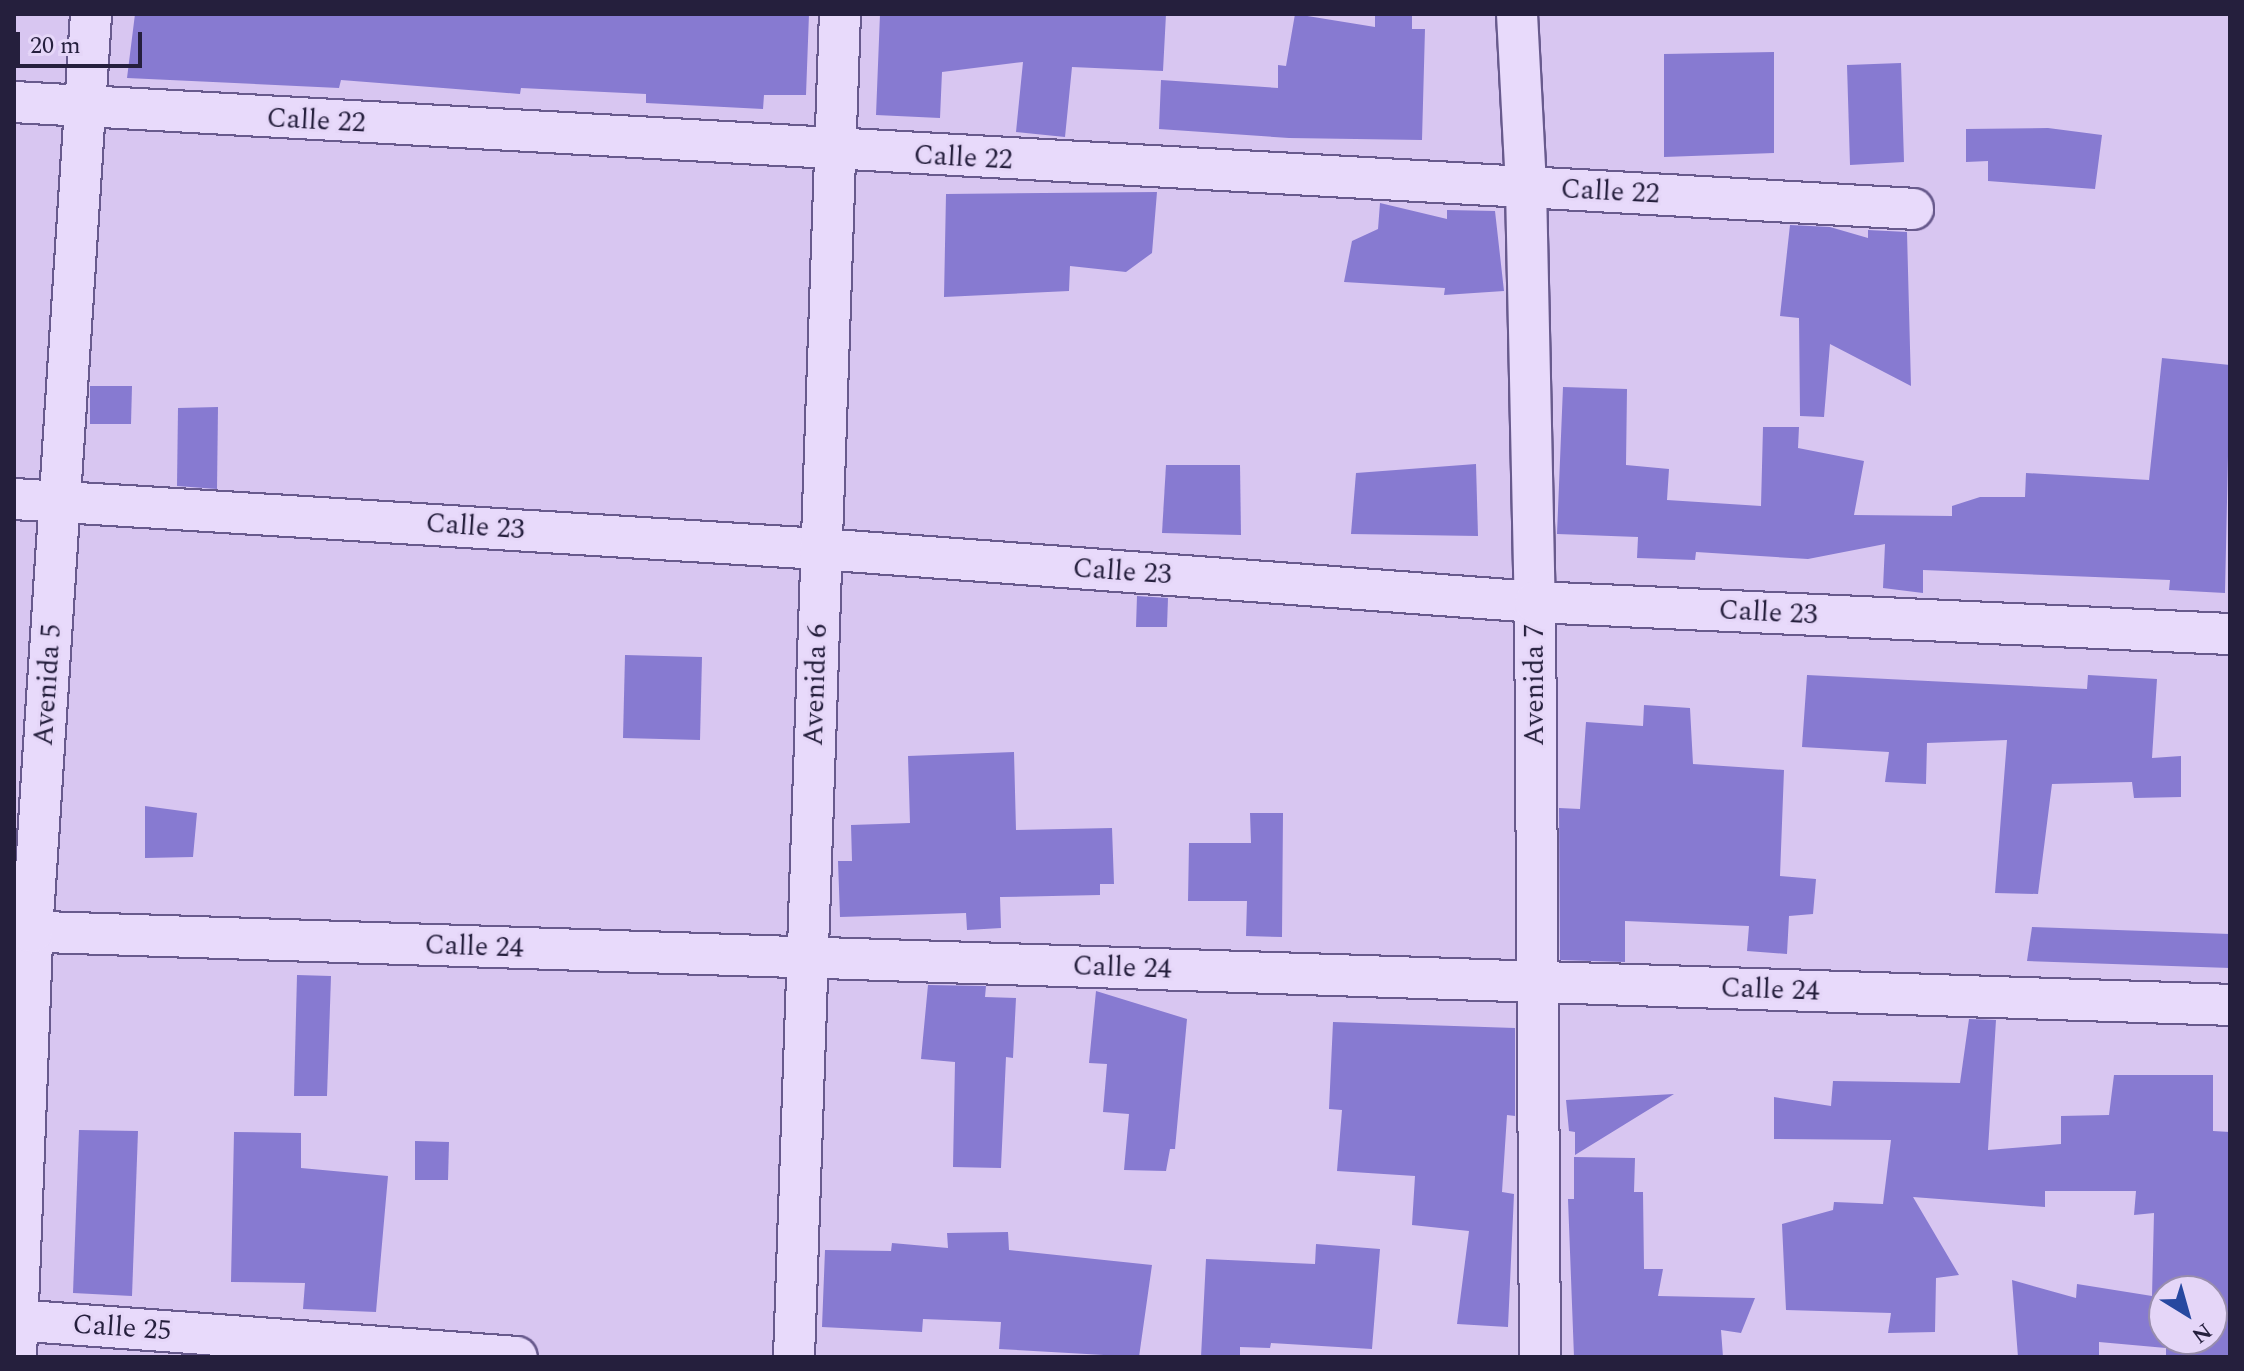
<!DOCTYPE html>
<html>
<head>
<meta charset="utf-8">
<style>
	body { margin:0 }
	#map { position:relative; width:2244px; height:1371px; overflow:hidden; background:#d8c6f1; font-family:Spectral,serif }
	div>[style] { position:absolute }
	.building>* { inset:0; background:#877ad1 }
	.roads { filter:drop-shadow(2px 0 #685a8d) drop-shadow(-2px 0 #685a8d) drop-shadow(0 2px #685a8d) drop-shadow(0 -2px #685a8d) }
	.minor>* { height:40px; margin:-20px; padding:0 20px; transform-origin:20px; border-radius:20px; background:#e8dafb }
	span { translate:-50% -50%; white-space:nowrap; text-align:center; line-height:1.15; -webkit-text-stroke:6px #e5d6f8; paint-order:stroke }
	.street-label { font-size:28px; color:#251f3d }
	.frame { position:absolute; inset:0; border:16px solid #251f3d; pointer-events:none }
	.north { position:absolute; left:2148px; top:1275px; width:80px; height:80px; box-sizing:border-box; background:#e5d6f8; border:2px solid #988dad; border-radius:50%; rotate:143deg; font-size:22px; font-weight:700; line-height:32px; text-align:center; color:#251f3d }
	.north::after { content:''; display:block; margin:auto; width:28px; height:36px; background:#2748a0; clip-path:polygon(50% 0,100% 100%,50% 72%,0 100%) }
	.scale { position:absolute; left:16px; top:32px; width:126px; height:36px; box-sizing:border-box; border:4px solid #251f3d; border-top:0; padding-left:10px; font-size:24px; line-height:28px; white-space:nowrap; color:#251f3d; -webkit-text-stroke:6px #e5d6f8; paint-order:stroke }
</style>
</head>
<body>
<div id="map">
	<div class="building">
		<div style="clip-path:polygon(135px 14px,809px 14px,806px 95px,764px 95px,763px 109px,646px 103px,646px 94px,521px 88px,520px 94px,341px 80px,339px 88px,127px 78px)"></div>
		<div style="clip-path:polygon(880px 14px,1166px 14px,1163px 71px,1072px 67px,1065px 137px,1016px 132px,1023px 62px,942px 72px,940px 118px,876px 115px)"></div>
		<div style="clip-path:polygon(1295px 14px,1375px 27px,1375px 14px,1412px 14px,1412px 29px,1425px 29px,1422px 140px,1289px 138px,1159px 129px,1161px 80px,1278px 88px,1278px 65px,1286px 66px)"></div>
		<div style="clip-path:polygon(1774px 52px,1774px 153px,1664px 157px,1664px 54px)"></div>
		<div style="clip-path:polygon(1901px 63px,1904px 162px,1850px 165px,1847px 65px)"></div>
		<div style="clip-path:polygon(2048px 128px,2102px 135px,2095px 189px,1988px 181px,1988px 161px,1966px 162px,1966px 129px)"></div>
		<div style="clip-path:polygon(1157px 192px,1152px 253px,1126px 272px,1070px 266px,1069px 291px,944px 297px,946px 194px)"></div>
		<div style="clip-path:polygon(1380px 203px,1447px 219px,1447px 210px,1495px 211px,1504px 291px,1444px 295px,1445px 288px,1344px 282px,1352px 241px,1378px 229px)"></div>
		<div style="clip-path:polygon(1790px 225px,1830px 227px,1868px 238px,1868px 230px,1907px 232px,1911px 386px,1830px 344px,1824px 417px,1800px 416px,1799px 318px,1780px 316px)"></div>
		<div style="clip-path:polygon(2162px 358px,2230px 365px,2225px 593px,2169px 590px,2170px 580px,1923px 570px,1923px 593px,1883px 588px,1885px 544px,1808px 559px,1696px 552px,1695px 560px,1637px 558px,1638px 537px,1557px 534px,1563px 387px,1627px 389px,1626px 465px,1669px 469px,1667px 500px,1761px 506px,1763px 427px,1799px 427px,1798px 448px,1864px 461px,1854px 515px,1952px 516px,1952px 506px,1980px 497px,2025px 497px,2026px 473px,2149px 480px)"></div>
		<div style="clip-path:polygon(90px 386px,132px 386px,131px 424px,90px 424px)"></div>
		<div style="clip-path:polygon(218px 407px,217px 489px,177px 486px,178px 408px)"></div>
		<div style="clip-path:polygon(1476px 464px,1478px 536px,1351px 534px,1356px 473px)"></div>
		<div style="clip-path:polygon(1166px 465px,1240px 465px,1241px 535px,1162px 533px)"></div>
		<div style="clip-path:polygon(1137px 596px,1168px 598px,1167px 627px,1136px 627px)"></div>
		<div style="clip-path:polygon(625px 655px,702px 657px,700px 740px,623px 738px)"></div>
		<div style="clip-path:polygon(1807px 675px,2087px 689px,2088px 675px,2157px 679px,2152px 758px,2181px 756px,2181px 797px,2134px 798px,2132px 782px,2052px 784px,2038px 894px,1995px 893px,2007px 740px,1927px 743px,1926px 784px,1885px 782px,1889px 752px,1802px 747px)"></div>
		<div style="clip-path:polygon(1644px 705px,1690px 708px,1693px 764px,1784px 770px,1780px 876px,1816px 879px,1813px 914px,1789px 916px,1787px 954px,1747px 951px,1749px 926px,1625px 921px,1625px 962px,1560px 960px,1559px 808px,1580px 809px,1586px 722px,1643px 726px)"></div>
		<div style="clip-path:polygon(1014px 752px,1016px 830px,1112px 828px,1114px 884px,1100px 884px,1100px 895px,1000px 897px,1001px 928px,967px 930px,966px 913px,840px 917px,838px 861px,852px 861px,851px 825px,910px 823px,908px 756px)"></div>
		<div style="clip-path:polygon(145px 806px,197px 813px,193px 857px,145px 858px)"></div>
		<div style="clip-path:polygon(1250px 813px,1283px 813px,1282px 937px,1246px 936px,1247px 901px,1188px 901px,1189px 843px,1251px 843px)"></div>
		<div style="clip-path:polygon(2032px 927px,2230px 934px,2230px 968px,2027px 961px)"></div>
		<div style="clip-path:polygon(297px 975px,331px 976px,327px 1096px,294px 1096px)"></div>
		<div style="clip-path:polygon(928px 985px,986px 986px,985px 997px,1016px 998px,1013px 1058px,1006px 1057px,1001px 1168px,953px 1167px,955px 1062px,921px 1059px)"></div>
		<div style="clip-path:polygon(1096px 991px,1187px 1019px,1175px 1149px,1170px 1149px,1166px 1171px,1124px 1170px,1129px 1114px,1103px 1112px,1107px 1064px,1089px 1063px)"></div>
		<div style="clip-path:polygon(evenodd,1969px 1019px,1996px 1020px,1988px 1150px,2061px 1144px,2061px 1116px,2109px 1115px,2114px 1075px,2213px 1075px,2213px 1131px,2230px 1132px,2230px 1357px,2166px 1357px,2166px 1348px,2099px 1342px,2099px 1357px,2018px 1357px,2012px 1280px,2076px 1298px,2077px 1284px,2152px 1296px,2154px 1213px,2134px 1215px,2136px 1191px,2045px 1191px,2045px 1207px,1913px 1197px,1959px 1275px,1936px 1278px,1935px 1332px,1888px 1333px,1891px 1313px,1786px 1310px,1782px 1224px,1833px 1210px,1834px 1202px,1883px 1204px,1891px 1140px,1774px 1139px,1774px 1097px,1831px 1106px,1833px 1081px,1960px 1083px,1969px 1019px,2164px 1291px,2212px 1291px,2212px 1339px,2164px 1339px,2164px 1291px)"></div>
		<div style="clip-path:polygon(1333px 1022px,1515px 1028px,1515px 1116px,1507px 1115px,1502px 1192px,1514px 1194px,1508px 1327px,1457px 1324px,1469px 1231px,1412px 1225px,1415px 1176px,1337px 1171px,1342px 1110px,1329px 1109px)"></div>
		<div style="clip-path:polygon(1674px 1094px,1575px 1155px,1575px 1132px,1569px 1131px,1566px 1100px)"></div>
		<div style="clip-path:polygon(79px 1130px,138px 1131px,132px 1296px,73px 1293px)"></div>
		<div style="clip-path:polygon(234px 1132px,301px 1133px,301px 1168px,388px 1176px,376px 1312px,303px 1309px,305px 1283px,231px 1282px)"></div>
		<div style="clip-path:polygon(415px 1141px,449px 1142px,448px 1180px,415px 1180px)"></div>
		<div style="clip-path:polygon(1574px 1157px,1635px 1158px,1634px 1192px,1643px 1192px,1644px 1269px,1663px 1269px,1658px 1296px,1755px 1298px,1741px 1333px,1721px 1330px,1723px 1357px,1574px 1357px,1568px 1199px,1574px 1199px)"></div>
		<div style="clip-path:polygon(1008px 1232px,1009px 1250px,1152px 1265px,1139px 1357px,999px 1349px,1001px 1322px,923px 1319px,922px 1332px,822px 1327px,825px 1250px,891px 1251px,892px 1243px,948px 1248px,947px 1233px)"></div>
		<div style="clip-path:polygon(1316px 1244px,1380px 1249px,1372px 1349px,1271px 1343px,1270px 1348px,1240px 1347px,1240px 1357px,1201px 1357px,1206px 1259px,1315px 1264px)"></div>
	</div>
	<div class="roads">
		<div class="minor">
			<div style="left:1517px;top:14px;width:173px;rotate:87deg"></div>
			<div style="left:1526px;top:187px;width:415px;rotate:88.8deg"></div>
			<div style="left:1535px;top:602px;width:755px;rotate:89.62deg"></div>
			<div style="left:14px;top:102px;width:1902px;rotate:3.22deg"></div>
			<div style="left:14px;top:499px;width:808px;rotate:3.55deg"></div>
			<div style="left:820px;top:549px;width:717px;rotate:4.24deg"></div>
			<div style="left:1535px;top:602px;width:696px;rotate:2.64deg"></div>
			<div style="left:14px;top:931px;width:2217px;rotate:1.91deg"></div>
			<div style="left:14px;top:1320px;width:504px;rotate:4.21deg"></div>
			<div style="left:16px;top:1357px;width:425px;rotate:-87.8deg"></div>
			<div style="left:32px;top:932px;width:920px;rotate:-86.32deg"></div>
			<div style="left:794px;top:1357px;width:1344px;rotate:-88.04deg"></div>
		</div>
	</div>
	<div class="street-label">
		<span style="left:316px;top:121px;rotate:3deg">Calle 22</span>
		<span style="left:963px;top:158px;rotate:3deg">Calle 22</span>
		<span style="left:1610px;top:192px;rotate:3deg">Calle 22</span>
		<span style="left:475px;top:527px;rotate:4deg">Calle 23</span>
		<span style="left:1122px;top:572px;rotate:4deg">Calle 23</span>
		<span style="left:1768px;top:613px;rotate:3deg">Calle 23</span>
		<span style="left:48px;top:685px;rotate:-86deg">Avenida 5</span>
		<span style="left:816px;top:685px;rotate:-88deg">Avenida 6</span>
		<span style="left:1535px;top:685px;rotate:-90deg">Avenida 7</span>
		<span style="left:474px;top:947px;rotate:2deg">Calle 24</span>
		<span style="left:1122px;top:968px;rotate:2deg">Calle 24</span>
		<span style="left:1770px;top:990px;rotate:2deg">Calle 24</span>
		<span style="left:122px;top:1328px;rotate:4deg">Calle 25</span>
	</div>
	<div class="frame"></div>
	<div class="north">N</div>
	<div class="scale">20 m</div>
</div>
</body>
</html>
